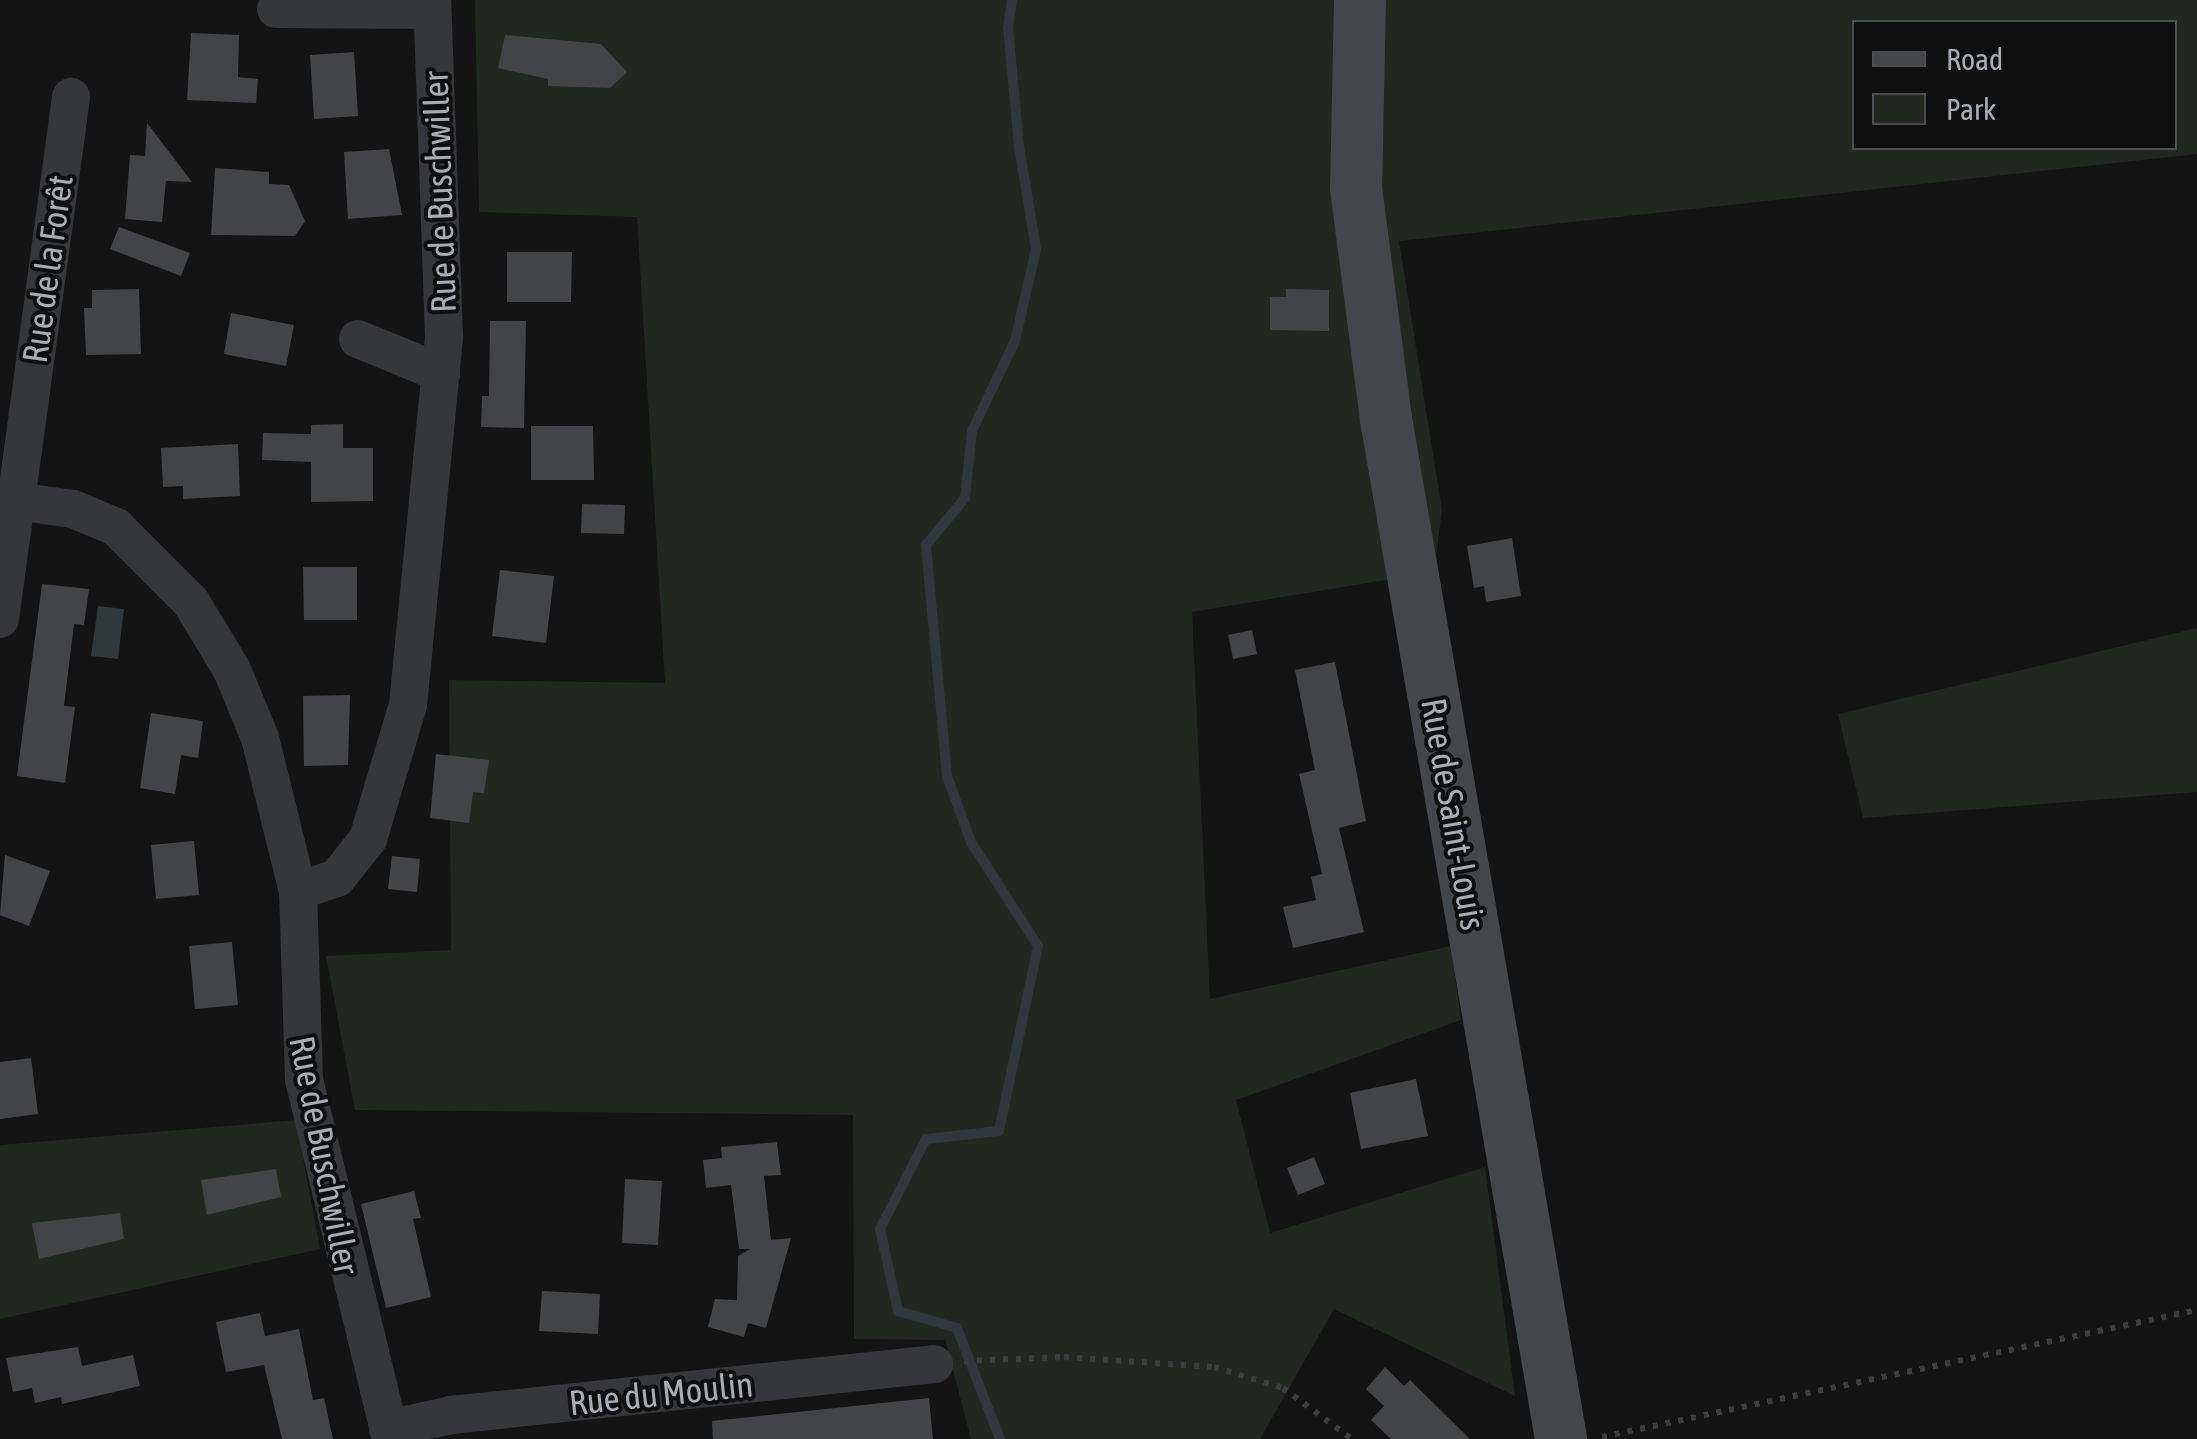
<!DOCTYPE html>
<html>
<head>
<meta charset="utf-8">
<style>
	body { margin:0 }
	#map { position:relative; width:2197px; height:1439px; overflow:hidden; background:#141415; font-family:"Asap Condensed",sans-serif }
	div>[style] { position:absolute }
	.green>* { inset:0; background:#202820 }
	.water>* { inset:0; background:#2e383d }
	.stream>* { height:10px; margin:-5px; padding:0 5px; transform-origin:5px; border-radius:5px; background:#2e383d }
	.building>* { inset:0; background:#434448 }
	.path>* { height:6px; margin-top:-3px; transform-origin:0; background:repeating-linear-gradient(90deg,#3b3e41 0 5px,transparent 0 13px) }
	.street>* { height:38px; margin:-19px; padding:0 19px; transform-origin:19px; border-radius:19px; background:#35373a }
	.secondary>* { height:52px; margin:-26px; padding:0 26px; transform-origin:26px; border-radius:26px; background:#43464a }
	span { translate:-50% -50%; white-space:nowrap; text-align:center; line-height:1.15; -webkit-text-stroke:8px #0f0f10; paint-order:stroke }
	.street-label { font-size:35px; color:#a7adb5 }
	.legend { position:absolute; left:1852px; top:20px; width:325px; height:130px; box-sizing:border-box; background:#0f0f10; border:2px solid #4c4e52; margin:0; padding:12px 18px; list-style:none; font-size:30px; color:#a7adb5 }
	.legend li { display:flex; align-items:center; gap:20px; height:50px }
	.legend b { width:50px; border:2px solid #4c4e52 }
</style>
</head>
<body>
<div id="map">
	<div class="green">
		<div style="clip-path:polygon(evenodd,475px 0,2197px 0,2197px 154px,1399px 241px,1442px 510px,1434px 572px,1192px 612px,1210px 999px,1451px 946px,1461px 1020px,1236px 1100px,1270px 1233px,1485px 1167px,1515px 1396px,1334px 1309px,1260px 1439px,971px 1439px,945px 1340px,854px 1339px,853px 1115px,355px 1110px,326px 956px,451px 950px,449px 680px,665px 683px,637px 217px,479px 212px,475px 0,1854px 22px,2174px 22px,2174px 148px,1854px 148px,1854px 22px)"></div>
		<div style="clip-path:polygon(2197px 628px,2197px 792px,1863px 818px,1838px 714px)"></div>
		<div style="clip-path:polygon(296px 1120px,320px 1249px,0 1319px,0 1145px)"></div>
	</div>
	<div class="water">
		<div style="clip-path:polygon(98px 606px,124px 609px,118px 659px,91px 656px)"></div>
	</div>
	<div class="stream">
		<div style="left:1000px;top:1439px;width:119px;rotate:-111.2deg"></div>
		<div style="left:957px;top:1328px;width:61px;rotate:-163.9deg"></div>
		<div style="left:898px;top:1311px;width:84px;rotate:-102.4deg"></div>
		<div style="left:880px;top:1229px;width:101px;rotate:-62.9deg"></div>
		<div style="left:926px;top:1139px;width:73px;rotate:-6.3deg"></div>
		<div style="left:999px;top:1131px;width:189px;rotate:-78.1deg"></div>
		<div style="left:1038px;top:946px;width:124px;rotate:-122.8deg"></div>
		<div style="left:971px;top:842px;width:70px;rotate:-110deg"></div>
		<div style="left:947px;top:776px;width:232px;rotate:-95.2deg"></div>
		<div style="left:926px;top:545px;width:61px;rotate:-50.3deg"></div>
		<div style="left:965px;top:498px;width:67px;rotate:-84deg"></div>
		<div style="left:972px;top:431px;width:100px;rotate:-64.5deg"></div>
		<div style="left:1015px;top:341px;width:94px;rotate:-77.1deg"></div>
		<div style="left:1036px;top:249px;width:104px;rotate:-99.4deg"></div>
		<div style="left:1019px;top:146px;width:119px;rotate:-95.3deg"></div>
		<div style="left:1008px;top:28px;width:28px;rotate:-82deg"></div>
	</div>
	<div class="building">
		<div style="clip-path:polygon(191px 33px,239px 35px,238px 77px,258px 79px,256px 103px,187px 100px)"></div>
		<div style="clip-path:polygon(505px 35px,601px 44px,627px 72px,610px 88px,548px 86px,548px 79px,498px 68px)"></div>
		<div style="clip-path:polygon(354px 52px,358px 116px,314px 119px,310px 55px)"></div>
		<div style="clip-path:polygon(147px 123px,192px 182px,166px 181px,162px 222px,125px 219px,130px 155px,145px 156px)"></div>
		<div style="clip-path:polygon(389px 149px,402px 215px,348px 219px,344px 152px)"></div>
		<div style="clip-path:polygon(215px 168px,269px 172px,269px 184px,289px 185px,305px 221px,295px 236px,211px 235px)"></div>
		<div style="clip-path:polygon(119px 227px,190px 253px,181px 276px,110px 249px)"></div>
		<div style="clip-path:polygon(507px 252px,572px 252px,571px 302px,507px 302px)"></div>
		<div style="clip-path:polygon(139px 289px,141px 354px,86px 355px,84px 308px,92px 308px,92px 290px)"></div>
		<div style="clip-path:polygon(1286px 289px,1329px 290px,1329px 331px,1270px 330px,1270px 297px,1286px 297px)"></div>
		<div style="clip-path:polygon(231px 313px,294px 325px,286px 366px,224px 354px)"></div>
		<div style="clip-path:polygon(490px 321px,526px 321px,524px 428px,481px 427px,482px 396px,489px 396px)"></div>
		<div style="clip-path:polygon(343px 424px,343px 448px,373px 448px,373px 501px,311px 502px,311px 462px,262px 460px,263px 433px,311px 434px,311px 425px)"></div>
		<div style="clip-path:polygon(531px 426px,593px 426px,594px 480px,531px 480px)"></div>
		<div style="clip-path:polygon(238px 444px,240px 496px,183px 499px,183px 486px,163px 487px,161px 448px)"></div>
		<div style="clip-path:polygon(582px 504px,625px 505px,624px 534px,581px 533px)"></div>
		<div style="clip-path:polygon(1512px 538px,1521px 596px,1486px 602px,1484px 586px,1474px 588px,1467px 546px)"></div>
		<div style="clip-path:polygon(303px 567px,357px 567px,357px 620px,304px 620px)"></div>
		<div style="clip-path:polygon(500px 570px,554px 576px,546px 643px,492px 636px)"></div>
		<div style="clip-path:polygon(42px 584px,89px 589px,84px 625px,74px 624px,64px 706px,75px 707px,65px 783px,17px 776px)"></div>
		<div style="clip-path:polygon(1252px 630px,1257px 654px,1233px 659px,1228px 635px)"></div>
		<div style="clip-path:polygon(1335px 662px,1366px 821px,1339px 828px,1364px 932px,1293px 948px,1283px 907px,1316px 900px,1311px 877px,1322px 874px,1299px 774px,1315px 770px,1295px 670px)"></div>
		<div style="clip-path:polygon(350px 695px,348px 765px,304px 766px,303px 696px)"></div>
		<div style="clip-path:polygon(151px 713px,203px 721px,198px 758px,181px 755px,175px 794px,140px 788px)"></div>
		<div style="clip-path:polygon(436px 754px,489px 760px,484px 793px,473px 792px,469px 823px,430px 818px)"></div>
		<div style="clip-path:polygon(194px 841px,199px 895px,156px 899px,151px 845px)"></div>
		<div style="clip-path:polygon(5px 855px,50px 871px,29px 926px,0 915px)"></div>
		<div style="clip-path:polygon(392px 856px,420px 859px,417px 892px,388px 889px)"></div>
		<div style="clip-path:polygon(232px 942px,238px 1005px,195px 1009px,189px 946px)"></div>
		<div style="clip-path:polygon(31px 1058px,38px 1114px,0 1119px,0 1062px)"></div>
		<div style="clip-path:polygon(1416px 1079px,1428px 1136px,1361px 1149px,1350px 1093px)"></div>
		<div style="clip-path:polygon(777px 1142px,781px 1175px,764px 1176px,771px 1240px,791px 1238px,766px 1328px,748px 1323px,744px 1337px,708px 1327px,715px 1299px,737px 1300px,738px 1256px,750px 1249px,739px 1249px,731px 1185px,706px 1188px,703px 1160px,722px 1158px,721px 1147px)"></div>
		<div style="clip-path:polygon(1314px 1157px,1325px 1184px,1298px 1195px,1287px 1168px)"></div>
		<div style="clip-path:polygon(276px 1169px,281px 1197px,207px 1215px,201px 1180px)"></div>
		<div style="clip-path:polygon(625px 1179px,662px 1181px,658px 1245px,622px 1243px)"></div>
		<div style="clip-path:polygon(414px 1191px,421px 1218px,413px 1219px,431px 1297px,386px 1308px,361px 1204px)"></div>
		<div style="clip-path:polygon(120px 1213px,124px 1239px,39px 1259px,32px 1223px)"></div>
		<div style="clip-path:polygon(542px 1291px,600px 1294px,598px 1334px,539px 1331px)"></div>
		<div style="clip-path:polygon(260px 1313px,265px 1336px,299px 1329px,313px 1400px,324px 1398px,333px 1439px,282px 1439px,264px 1365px,226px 1372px,216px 1322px)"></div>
		<div style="clip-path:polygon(78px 1347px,82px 1366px,133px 1355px,140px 1386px,62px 1404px,61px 1397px,35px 1403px,32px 1388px,13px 1392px,6px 1358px)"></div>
		<div style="clip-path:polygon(1385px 1367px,1404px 1386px,1410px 1380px,1470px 1439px,1391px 1439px,1371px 1420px,1384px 1406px,1366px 1389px)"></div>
		<div style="clip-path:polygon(929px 1398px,933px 1439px,713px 1439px,712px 1421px)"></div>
	</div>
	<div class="path">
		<div style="left:964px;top:1361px;width:100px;rotate:-2.3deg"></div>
		<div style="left:1064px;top:1357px;width:150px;rotate:3.8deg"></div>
		<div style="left:1214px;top:1367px;width:72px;rotate:16.9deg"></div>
		<div style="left:1283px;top:1388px;width:86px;rotate:36.5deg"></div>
		<div style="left:1602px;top:1437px;width:608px;rotate:-12.05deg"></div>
	</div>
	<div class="street">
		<div style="left:276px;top:9px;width:156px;rotate:0.4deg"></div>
		<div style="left:358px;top:339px;width:90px;rotate:22.3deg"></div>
		<div style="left:16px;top:501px;width:58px;rotate:8deg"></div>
		<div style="left:73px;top:509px;width:47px;rotate:22.7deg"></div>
		<div style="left:116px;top:527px;width:106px;rotate:45deg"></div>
		<div style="left:191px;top:602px;width:79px;rotate:58.9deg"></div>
		<div style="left:232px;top:670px;width:74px;rotate:67.6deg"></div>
		<div style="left:260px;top:738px;width:158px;rotate:76.1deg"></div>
		<div style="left:0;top:619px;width:527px;rotate:-82.25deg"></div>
		<div style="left:388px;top:1429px;width:65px;rotate:-12.5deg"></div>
		<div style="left:451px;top:1415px;width:486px;rotate:-6deg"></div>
		<div style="left:391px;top:1439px;width:369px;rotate:-103.6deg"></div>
		<div style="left:304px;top:1080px;width:189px;rotate:-91.8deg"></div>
		<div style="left:298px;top:891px;width:41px;rotate:-18.4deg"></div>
		<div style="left:337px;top:878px;width:50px;rotate:-51.5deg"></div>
		<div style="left:368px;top:839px;width:140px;rotate:-73.4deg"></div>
		<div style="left:408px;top:705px;width:370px;rotate:-84.4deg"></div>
		<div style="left:444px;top:337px;width:337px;rotate:-92deg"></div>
	</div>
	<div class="secondary">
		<div style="left:1360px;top:0;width:188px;rotate:91.2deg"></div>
		<div style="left:1356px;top:188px;width:233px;rotate:82.6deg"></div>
		<div style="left:1386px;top:419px;width:1035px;rotate:80.26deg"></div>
	</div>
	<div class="street-label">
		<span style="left:439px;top:192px;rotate:-92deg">Rue de Buschwiller</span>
		<span style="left:47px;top:269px;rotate:-82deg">Rue de la Forêt</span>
		<span style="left:1454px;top:814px;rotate:80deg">Rue de Saint-Louis</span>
		<span style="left:325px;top:1155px;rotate:79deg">Rue de Buschwiller</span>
		<span style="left:661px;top:1393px;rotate:-6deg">Rue du Moulin</span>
	</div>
	<ul class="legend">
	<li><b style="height:12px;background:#43464a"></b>Road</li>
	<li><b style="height:28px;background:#202820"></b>Park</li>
	</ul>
</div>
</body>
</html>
